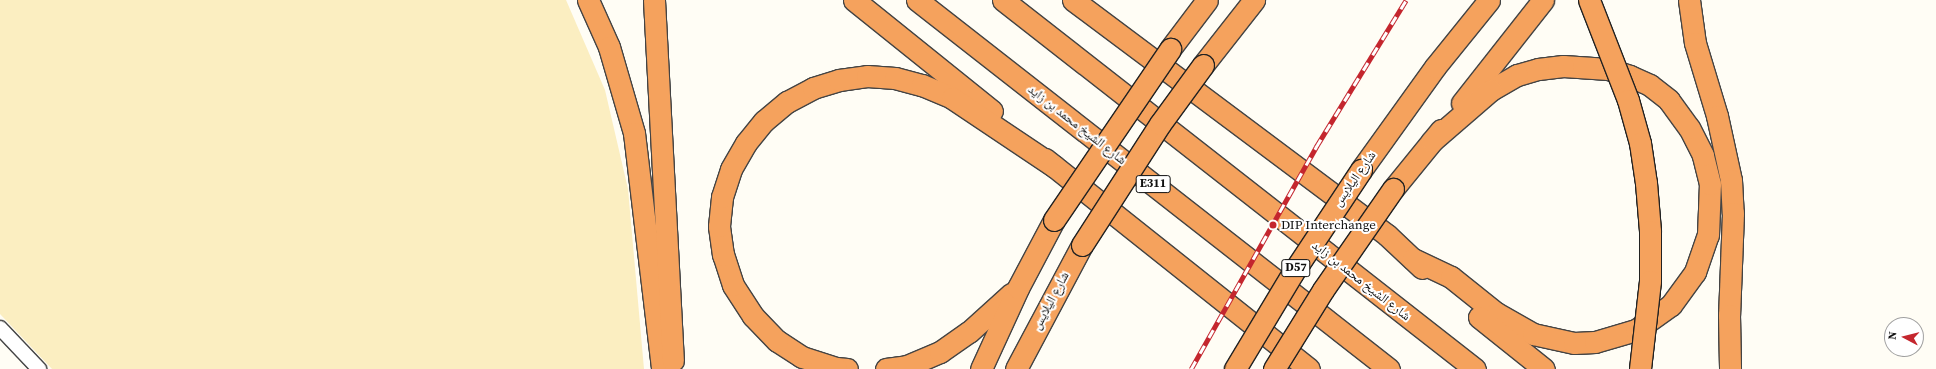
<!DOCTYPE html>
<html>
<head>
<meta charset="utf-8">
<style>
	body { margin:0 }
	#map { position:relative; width:1936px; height:369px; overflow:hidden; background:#fffdf5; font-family:"Source Serif 4","Noto Naskh Arabic",serif }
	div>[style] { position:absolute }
	.sand>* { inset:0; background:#fbeec1 }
	.roads { filter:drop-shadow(1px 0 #444) drop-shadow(-1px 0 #444) drop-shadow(0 1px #444) drop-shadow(0 -1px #444) }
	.minor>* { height:14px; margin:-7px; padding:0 7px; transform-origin:7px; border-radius:7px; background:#fff }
	.highway>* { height:21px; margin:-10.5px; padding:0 10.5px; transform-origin:10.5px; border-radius:10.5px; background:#f5a25d }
	.rail>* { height:4.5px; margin-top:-2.25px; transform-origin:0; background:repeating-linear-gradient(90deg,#fff 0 9px,#c4262e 0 18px); box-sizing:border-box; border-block:1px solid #c4262e }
	.bridges { filter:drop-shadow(1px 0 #222) drop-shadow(-1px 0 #222) drop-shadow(0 1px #222) drop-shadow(0 -1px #222) }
	.highway-bridge>* { height:21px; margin:-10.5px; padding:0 10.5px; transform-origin:10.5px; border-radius:10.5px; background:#f5a25d }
	.dots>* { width:11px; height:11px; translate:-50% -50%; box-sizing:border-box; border:2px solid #fff; border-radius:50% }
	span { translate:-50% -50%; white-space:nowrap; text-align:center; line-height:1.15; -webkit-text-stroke:4px #fff; paint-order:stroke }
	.shield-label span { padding:1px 3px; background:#fff; border:1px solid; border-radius:3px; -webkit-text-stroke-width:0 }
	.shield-label { font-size:12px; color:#111; font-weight:700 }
	.street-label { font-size:13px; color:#111 }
	.poi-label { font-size:13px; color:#111 }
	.left { translate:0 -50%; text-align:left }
	.north { position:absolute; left:1884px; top:317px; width:40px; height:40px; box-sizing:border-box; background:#fff; border:1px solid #a0a0a0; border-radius:50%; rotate:277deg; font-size:11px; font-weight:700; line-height:16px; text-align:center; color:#111 }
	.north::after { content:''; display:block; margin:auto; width:14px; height:18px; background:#c4262e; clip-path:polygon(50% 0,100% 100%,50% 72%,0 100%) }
</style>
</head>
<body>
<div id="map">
	<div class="sand">
		<div style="clip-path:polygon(0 0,566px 0,605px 90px,628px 189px,644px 369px,52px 369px,0 314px)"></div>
	</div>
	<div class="roads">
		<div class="minor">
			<div style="left:0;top:328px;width:57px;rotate:46.4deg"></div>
		</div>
		<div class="highway">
			<div style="left:588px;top:0;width:51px;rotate:65.9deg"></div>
			<div style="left:609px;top:47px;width:90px;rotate:73.8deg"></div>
			<div style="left:634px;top:133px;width:238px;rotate:83.2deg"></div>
			<div style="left:654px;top:0;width:361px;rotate:87deg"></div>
			<div style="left:854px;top:0;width:177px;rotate:38.8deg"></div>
			<div style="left:917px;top:0;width:599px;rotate:38.02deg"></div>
			<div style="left:1003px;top:0;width:599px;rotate:38.02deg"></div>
			<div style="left:1073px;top:0;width:392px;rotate:36.8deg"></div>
			<div style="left:1387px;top:235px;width:48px;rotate:43.3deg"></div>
			<div style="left:1689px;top:0;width:43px;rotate:82.1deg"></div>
			<div style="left:1695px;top:43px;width:76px;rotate:73.2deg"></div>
			<div style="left:1717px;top:116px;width:66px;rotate:77.7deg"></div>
			<div style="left:1731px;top:180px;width:33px;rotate:87deg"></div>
			<div style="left:1733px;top:213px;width:102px;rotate:92.2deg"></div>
			<div style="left:1729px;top:315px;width:54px;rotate:88.9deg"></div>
			<div style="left:1170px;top:49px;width:61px;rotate:-52.9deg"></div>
			<div style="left:1203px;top:65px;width:83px;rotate:-51.9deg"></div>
			<div style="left:1462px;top:103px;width:131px;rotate:-51.8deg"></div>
			<div style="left:1045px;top:159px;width:337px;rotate:38.5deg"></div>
			<div style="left:1361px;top:170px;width:127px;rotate:-54.3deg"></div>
			<div style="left:1435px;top:67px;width:86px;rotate:-51.1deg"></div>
			<div style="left:1393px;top:189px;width:76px;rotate:-50.9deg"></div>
			<div style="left:1413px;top:259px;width:42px;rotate:25.3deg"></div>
			<div style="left:1451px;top:277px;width:58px;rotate:38.7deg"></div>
			<div style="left:1496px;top:313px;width:43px;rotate:29.6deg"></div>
			<div style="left:1533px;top:334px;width:42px;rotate:12.4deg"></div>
			<div style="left:1574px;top:343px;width:21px;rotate:-3deg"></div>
			<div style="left:1595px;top:342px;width:43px;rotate:-16.3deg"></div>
			<div style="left:1636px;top:330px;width:43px;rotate:-35.5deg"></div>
			<div style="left:1671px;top:305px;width:41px;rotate:-54deg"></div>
			<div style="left:1695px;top:272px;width:39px;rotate:-71deg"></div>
			<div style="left:1708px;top:235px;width:51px;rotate:-87.8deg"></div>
			<div style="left:1710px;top:184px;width:30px;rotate:-104deg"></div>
			<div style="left:1703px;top:155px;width:30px;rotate:-117deg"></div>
			<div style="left:1689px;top:128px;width:34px;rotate:-126deg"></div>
			<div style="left:1669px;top:100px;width:24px;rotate:-142deg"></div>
			<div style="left:1650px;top:85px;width:22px;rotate:-156deg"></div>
			<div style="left:1630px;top:76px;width:23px;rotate:-162deg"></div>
			<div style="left:1608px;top:69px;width:45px;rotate:-176.2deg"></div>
			<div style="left:1563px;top:66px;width:25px;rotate:173deg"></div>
			<div style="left:1538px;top:69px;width:22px;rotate:164deg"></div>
			<div style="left:1517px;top:75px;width:30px;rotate:150deg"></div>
			<div style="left:1491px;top:90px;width:78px;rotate:139.2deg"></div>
			<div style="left:1479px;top:317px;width:83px;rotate:38.7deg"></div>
			<div style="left:847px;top:369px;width:11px;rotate:-175deg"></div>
			<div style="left:836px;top:368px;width:36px;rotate:-162deg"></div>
			<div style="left:802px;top:357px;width:30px;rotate:-147deg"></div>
			<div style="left:777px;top:341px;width:35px;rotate:-134deg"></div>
			<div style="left:753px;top:316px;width:37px;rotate:-123deg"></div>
			<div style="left:733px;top:285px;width:32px;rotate:-108deg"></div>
			<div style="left:723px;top:255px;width:29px;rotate:-98deg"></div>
			<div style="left:719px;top:226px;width:29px;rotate:-84deg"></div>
			<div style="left:722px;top:197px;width:29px;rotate:-72deg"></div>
			<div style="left:731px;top:169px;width:30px;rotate:-60deg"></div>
			<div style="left:746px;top:143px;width:28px;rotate:-51deg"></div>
			<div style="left:764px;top:121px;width:30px;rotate:-40deg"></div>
			<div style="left:787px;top:102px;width:30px;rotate:-28deg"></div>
			<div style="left:813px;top:88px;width:27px;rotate:-17deg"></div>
			<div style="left:839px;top:80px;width:28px;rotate:-8deg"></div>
			<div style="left:867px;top:76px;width:28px;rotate:4deg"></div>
			<div style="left:895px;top:78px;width:28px;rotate:15deg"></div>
			<div style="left:922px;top:85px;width:33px;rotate:23deg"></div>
			<div style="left:952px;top:98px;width:124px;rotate:33.8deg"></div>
			<div style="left:886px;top:369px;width:21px;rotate:-8deg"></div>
			<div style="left:907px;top:366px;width:36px;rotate:-23deg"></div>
			<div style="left:940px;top:352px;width:35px;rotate:-35deg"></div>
			<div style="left:969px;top:332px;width:57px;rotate:-42.1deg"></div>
			<div style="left:981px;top:369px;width:89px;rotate:-65.4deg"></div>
			<div style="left:1018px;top:288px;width:77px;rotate:-62.1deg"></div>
			<div style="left:1016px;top:369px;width:140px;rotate:-62deg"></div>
		</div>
	</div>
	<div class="rail">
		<div style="left:1191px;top:369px;width:255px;rotate:-60.6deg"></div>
		<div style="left:1316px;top:147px;width:172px;rotate:-58.5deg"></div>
	</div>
	<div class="bridges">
		<div class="highway-bridge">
			<div style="left:1589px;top:0;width:107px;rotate:68.7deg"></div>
			<div style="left:1628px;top:100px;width:45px;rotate:74.4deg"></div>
			<div style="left:1640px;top:143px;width:40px;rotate:81.5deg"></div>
			<div style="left:1646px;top:183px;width:48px;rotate:85.2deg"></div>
			<div style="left:1650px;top:231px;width:50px;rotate:90deg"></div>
			<div style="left:1650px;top:281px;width:89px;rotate:96.5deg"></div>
			<div style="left:1054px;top:220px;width:207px;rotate:-55.8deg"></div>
			<div style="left:1082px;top:245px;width:144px;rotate:-57.2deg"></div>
			<div style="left:1160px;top:124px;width:73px;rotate:-53.9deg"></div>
			<div style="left:1235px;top:369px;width:111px;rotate:-59deg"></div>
			<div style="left:1292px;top:274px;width:125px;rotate:-56.4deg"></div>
			<div style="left:1274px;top:369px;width:93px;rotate:-58.2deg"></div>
			<div style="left:1323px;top:290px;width:123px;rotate:-55.3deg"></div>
		</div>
	</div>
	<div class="dots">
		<div style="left:1273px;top:225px;background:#c4262e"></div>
	</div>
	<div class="shield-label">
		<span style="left:1153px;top:184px">E311</span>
		<span style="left:1296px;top:268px">D57</span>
	</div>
	<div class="street-label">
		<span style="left:1077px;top:125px;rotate:38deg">شارع الشيخ محمد بن زايد</span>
		<span style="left:1355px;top:179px;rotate:-55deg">شارع اليلايس</span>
		<span style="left:1361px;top:281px;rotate:38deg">شارع الشيخ محمد بن زايد</span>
		<span style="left:1051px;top:301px;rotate:-62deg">شارع اليلايس</span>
	</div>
	<div class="poi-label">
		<span class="left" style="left:1281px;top:225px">DIP Interchange</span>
	</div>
	<div class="north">N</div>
</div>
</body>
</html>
